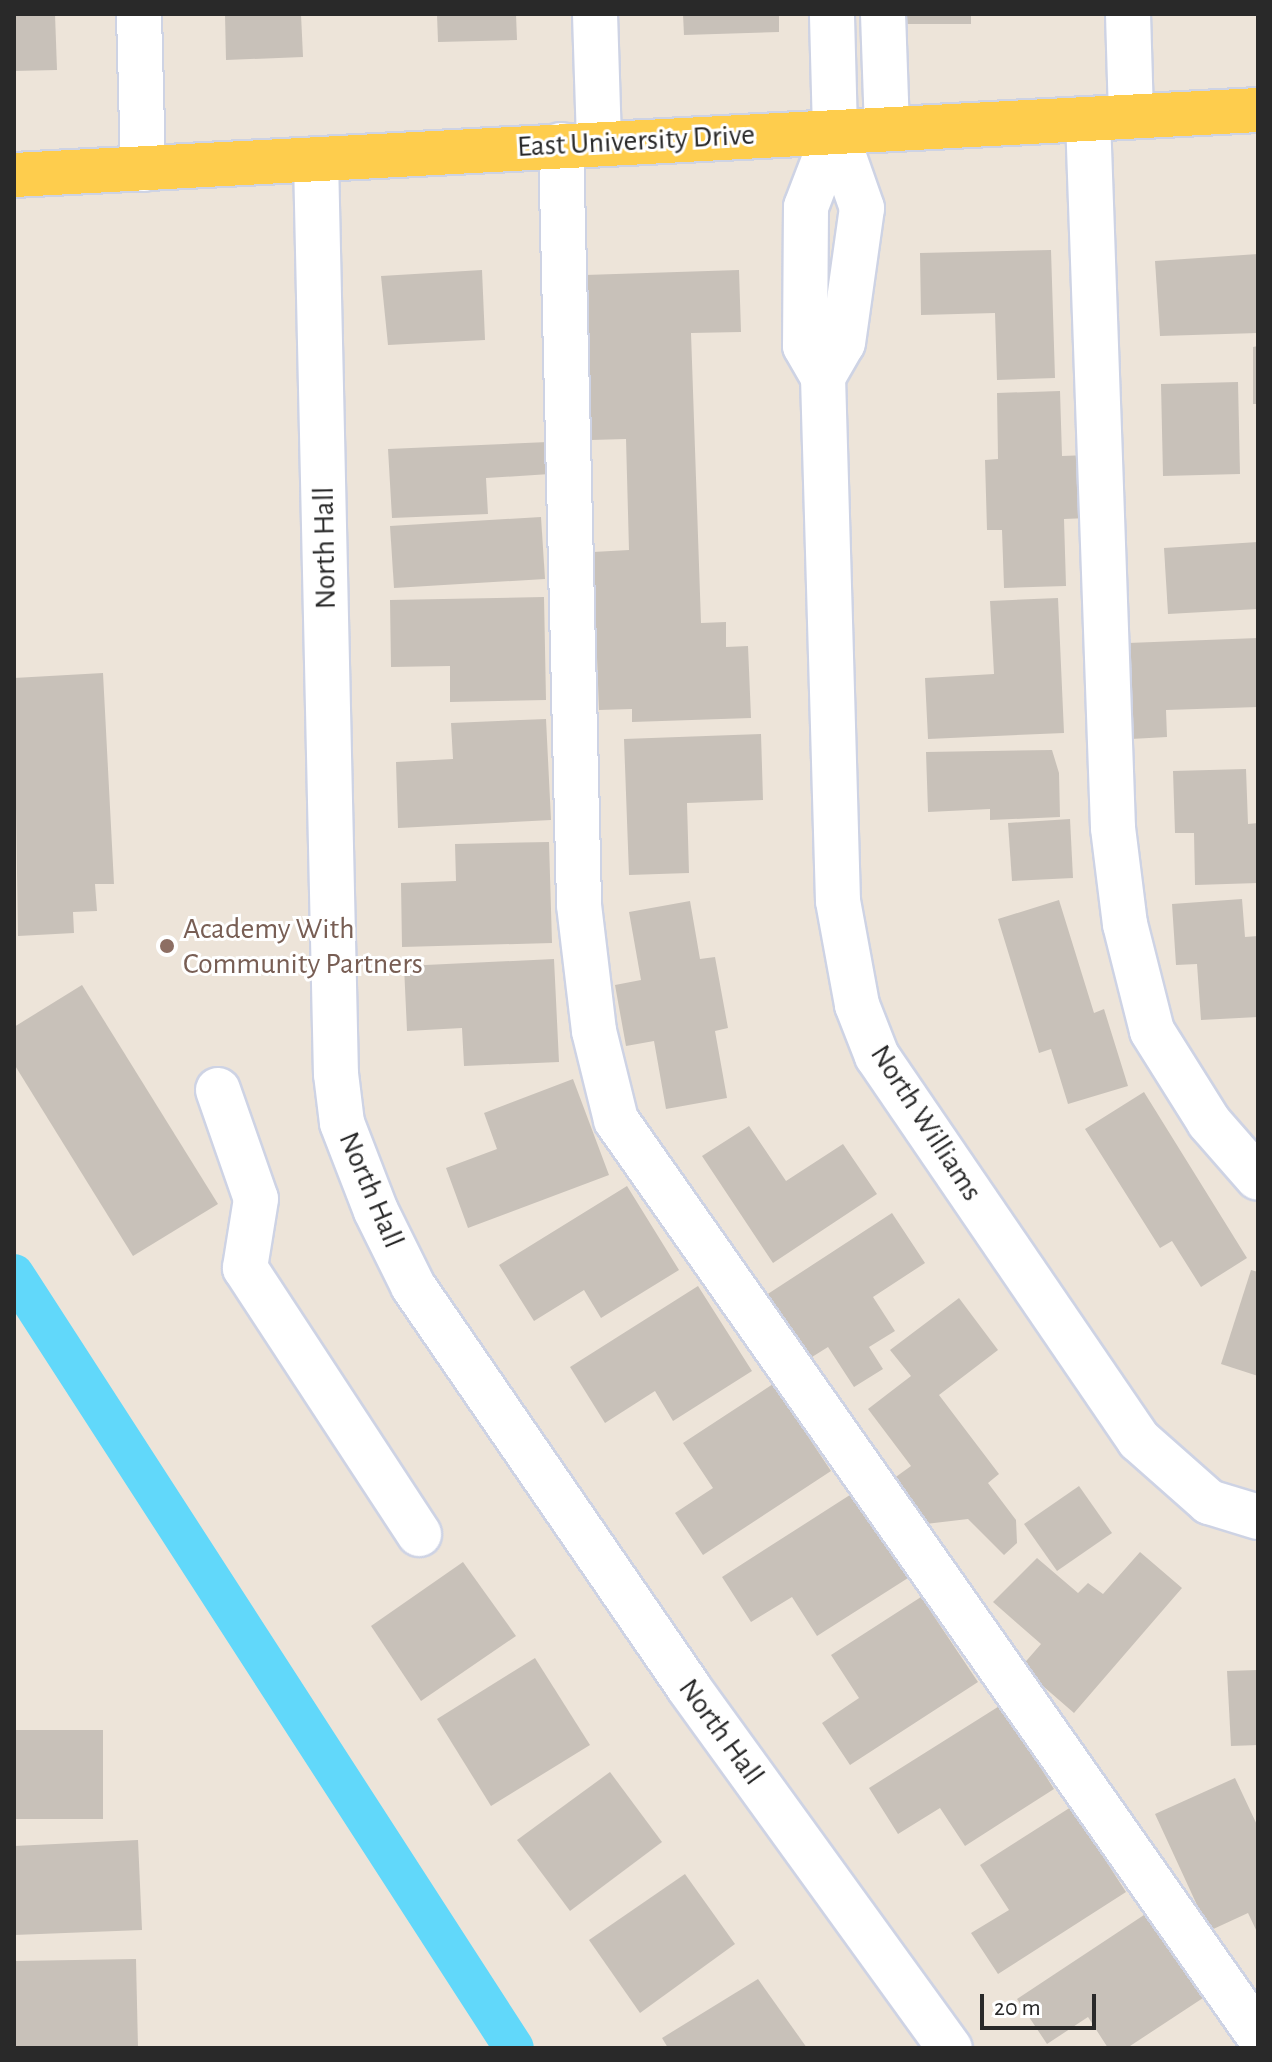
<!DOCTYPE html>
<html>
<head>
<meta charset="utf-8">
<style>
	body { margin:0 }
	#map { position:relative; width:1272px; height:2062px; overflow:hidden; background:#ede4d9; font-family:"Alegreya Sans",sans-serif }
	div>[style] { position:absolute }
	.canal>* { height:40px; margin:-20px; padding:0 20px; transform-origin:20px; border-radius:20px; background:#61d8fa }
	.building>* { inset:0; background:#c8c1b9 }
	.roads { filter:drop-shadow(2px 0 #ced3e4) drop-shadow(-2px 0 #ced3e4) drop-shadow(0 2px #ced3e4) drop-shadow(0 -2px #ced3e4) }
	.minor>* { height:44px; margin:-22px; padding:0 22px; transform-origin:22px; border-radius:22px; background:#fff }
	.major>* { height:44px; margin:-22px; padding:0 22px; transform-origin:22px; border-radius:22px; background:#fecd4d }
	.dots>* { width:22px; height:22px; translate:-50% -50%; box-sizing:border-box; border:4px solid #fff; border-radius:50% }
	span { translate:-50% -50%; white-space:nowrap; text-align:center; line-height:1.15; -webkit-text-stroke:6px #fff; paint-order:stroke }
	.street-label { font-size:30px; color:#292929 }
	.education-label { font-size:30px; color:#785e54 }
	.left { translate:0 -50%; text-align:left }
	.frame { position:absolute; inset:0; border:16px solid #292929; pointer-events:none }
	.scale { position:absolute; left:980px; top:1994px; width:116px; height:36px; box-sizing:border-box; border:4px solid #292929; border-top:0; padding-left:10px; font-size:24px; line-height:28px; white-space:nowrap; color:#292929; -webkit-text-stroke:6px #fff; paint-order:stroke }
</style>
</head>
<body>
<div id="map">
	<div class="canal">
		<div style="left:14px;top:1274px;width:921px;rotate:57.14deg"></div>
	</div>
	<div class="building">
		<div style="clip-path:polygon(14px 14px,55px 14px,57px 70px,14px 71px)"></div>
		<div style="clip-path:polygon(225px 14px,301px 14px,303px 57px,226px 60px)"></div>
		<div style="clip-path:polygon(437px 14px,516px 14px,517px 40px,438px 42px)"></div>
		<div style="clip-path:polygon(683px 14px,779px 14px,779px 32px,684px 35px)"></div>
		<div style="clip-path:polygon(898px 14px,971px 14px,971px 24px,899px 24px)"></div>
		<div style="clip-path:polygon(1051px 250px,1055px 378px,997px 380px,995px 313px,921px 315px,920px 253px)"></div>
		<div style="clip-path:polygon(1258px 254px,1258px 333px,1160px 336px,1155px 261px)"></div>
		<div style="clip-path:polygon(482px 270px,485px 340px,388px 345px,381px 276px)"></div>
		<div style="clip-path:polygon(739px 270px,741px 332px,691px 333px,701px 623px,726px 622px,726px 647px,748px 646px,751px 718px,632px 722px,632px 709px,599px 710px,593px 552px,629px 550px,626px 439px,591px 440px,585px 275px)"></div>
		<div style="clip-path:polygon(1258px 346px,1258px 404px,1253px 404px,1253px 347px)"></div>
		<div style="clip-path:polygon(1238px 382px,1240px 474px,1163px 476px,1161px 384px)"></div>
		<div style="clip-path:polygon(1060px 391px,1062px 456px,1089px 455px,1088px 518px,1064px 519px,1066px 586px,1004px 588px,1002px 530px,987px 530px,985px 460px,998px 459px,997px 393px)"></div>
		<div style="clip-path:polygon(548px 442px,550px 474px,486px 478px,488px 514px,392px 518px,388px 449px)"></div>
		<div style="clip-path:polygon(541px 517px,545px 579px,394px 588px,390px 526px)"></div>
		<div style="clip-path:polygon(1258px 542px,1258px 609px,1168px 614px,1164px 548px)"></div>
		<div style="clip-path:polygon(544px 597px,546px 700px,450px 702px,450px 666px,391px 667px,390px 600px)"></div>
		<div style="clip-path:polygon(1058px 598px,1064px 733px,928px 739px,925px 678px,994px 674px,990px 601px)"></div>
		<div style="clip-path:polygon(1258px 638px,1258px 707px,1166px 710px,1167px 737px,1131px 739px,1128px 643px)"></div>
		<div style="clip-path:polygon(103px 673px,114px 884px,95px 884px,97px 911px,73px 912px,74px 933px,18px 936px,14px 678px)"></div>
		<div style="clip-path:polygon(546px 719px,551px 820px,398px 828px,396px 762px,453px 759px,451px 723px)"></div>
		<div style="clip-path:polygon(761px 734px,763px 800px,687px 803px,689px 873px,629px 875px,624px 739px)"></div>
		<div style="clip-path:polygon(1052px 750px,1059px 773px,1060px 817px,990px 820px,990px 809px,928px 812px,926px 752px)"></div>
		<div style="clip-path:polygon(1246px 769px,1248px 824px,1258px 823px,1258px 883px,1195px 885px,1194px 833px,1175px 833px,1173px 771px)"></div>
		<div style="clip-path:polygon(1070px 819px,1073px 878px,1012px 881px,1008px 823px)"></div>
		<div style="clip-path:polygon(549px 842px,552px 943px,402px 947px,401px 883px,456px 881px,455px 844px)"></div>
		<div style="clip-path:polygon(1242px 899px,1245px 937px,1258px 936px,1258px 1017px,1201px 1020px,1197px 964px,1176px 965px,1172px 904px)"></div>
		<div style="clip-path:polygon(1059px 900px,1094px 1013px,1104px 1009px,1128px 1086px,1068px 1104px,1051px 1049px,1039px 1053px,998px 919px)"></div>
		<div style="clip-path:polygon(690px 901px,700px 959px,715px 957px,728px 1028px,715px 1031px,727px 1098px,666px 1109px,654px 1041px,626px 1046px,615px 985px,641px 980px,629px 912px)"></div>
		<div style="clip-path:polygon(554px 959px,559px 1062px,464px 1066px,462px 1028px,407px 1031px,404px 966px)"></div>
		<div style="clip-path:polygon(82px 985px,218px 1204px,133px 1256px,14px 1064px,14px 1027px)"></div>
		<div style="clip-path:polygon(573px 1079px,609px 1175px,468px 1228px,446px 1168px,497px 1149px,484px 1113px)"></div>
		<div style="clip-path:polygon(1144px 1092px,1247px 1258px,1201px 1287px,1172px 1241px,1160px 1248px,1085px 1129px)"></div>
		<div style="clip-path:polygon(749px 1126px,786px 1181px,843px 1144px,877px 1194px,773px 1263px,702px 1156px)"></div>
		<div style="clip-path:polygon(627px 1186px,679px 1270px,601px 1318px,584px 1290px,534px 1321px,499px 1265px)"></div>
		<div style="clip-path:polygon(892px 1213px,925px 1263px,873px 1297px,895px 1331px,869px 1347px,883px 1369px,854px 1387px,828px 1347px,796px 1367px,754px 1303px)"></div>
		<div style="clip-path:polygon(1251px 1270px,1258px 1272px,1258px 1376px,1221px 1364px)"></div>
		<div style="clip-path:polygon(698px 1286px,752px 1371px,673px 1421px,655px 1391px,605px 1423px,570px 1367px)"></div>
		<div style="clip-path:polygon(959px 1298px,998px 1350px,939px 1395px,999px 1474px,988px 1483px,1016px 1520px,1017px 1543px,1004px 1555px,968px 1519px,917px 1525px,886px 1484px,911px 1466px,868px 1409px,911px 1376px,890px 1350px)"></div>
		<div style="clip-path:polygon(773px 1384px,831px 1471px,703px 1555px,675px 1513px,713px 1488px,683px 1443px)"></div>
		<div style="clip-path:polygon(1079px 1486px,1112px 1533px,1057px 1571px,1024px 1524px)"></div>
		<div style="clip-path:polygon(853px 1493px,908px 1578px,817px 1636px,792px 1597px,751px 1622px,722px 1577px)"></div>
		<div style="clip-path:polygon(1140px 1552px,1182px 1588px,1074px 1713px,1021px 1667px,1041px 1644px,993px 1602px,1037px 1558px,1078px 1593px,1088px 1583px,1103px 1594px)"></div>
		<div style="clip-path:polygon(463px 1562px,516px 1636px,421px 1701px,371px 1626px)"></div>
		<div style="clip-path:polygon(921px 1597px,978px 1682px,850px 1765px,822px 1723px,859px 1698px,831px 1655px)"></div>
		<div style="clip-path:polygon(535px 1658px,590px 1745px,491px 1806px,437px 1719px)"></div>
		<div style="clip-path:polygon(1258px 1670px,1258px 1745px,1231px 1746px,1227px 1671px)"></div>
		<div style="clip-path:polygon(1001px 1705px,1054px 1789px,965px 1846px,940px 1808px,898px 1834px,869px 1788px)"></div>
		<div style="clip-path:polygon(14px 1730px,103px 1730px,103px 1819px,14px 1819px)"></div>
		<div style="clip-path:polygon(610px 1772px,662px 1842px,570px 1911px,517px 1840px)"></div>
		<div style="clip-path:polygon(1235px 1778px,1258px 1827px,1258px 1934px,1248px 1913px,1209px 1931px,1155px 1814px)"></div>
		<div style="clip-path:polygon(1071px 1807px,1126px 1892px,998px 1974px,971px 1933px,1009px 1910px,980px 1865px)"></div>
		<div style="clip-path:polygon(138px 1840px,142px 1930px,14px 1935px,14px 1846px)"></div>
		<div style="clip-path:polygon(685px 1874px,735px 1944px,640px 2013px,589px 1940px)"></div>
		<div style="clip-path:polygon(1147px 1913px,1203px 1998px,1127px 2048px,1108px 2048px,1088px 2017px,1047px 2044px,1017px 1999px)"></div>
		<div style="clip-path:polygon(136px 1959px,138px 2048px,14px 2048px,14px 1961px)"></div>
		<div style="clip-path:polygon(758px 1979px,807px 2048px,668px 2048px,662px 2038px)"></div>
	</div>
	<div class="roads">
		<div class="minor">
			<div style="left:139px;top:14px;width:155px;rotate:88.5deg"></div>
			<div style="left:595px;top:14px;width:129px;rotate:88.2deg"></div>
			<div style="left:883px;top:14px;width:115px;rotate:88deg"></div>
			<div style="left:1128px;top:14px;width:102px;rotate:88.3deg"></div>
			<div style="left:1088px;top:119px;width:709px;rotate:87.98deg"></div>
			<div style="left:1113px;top:828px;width:97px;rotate:82.9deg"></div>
			<div style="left:1125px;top:924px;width:110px;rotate:75.8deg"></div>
			<div style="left:1152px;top:1031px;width:107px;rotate:57.9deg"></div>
			<div style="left:1209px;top:1122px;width:74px;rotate:48.8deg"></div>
			<div style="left:835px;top:131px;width:81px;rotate:110.9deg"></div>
			<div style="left:806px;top:207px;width:139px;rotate:90.4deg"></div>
			<div style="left:805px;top:346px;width:36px;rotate:60deg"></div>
			<div style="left:823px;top:377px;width:524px;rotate:88.36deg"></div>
			<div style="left:838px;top:901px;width:106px;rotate:79.6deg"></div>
			<div style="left:857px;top:1005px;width:55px;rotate:68.6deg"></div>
			<div style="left:877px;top:1056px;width:465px;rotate:55.7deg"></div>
			<div style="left:1139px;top:1440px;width:94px;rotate:41.5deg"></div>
			<div style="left:1209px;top:1502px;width:51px;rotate:17deg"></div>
			<div style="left:561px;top:145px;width:760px;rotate:88.64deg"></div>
			<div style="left:579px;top:905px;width:127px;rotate:83.2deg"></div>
			<div style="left:594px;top:1031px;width:92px;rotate:76.1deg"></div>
			<div style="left:616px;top:1120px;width:1118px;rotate:54.94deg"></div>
			<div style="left:316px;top:159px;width:915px;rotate:88.75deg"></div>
			<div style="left:336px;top:1074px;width:49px;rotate:83deg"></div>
			<div style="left:342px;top:1123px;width:94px;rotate:68.9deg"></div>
			<div style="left:376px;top:1211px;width:84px;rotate:63.7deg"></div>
			<div style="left:413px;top:1286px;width:488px;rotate:55.5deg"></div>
			<div style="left:689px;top:1688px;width:445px;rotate:54.1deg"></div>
			<div style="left:823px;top:377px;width:39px;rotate:-60deg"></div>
			<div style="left:843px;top:343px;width:136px;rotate:-82deg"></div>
			<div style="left:862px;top:208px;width:82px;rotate:-109.3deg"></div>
			<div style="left:835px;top:131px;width:117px;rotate:-91.5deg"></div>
			<div style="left:218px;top:1090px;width:115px;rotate:70.8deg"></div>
			<div style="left:256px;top:1199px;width:70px;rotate:99.1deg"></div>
			<div style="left:245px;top:1268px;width:318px;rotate:56.8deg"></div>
		</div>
		<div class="major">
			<div style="left:14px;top:175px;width:1246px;rotate:-2.99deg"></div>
		</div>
	</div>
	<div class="dots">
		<div style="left:167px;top:946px;background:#8d6e63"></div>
	</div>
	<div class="street-label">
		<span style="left:636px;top:141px;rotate:-3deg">East University Drive</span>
		<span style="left:325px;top:548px;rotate:-91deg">North Hall</span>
		<span style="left:926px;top:1123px;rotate:57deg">North Williams</span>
		<span style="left:371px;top:1190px;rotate:67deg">North Hall</span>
		<span style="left:721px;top:1732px;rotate:54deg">North Hall</span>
	</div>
	<div class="education-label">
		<span class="left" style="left:183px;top:946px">Academy With<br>Community Partners</span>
	</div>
	<div class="frame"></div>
	<div class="scale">20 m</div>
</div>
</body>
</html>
